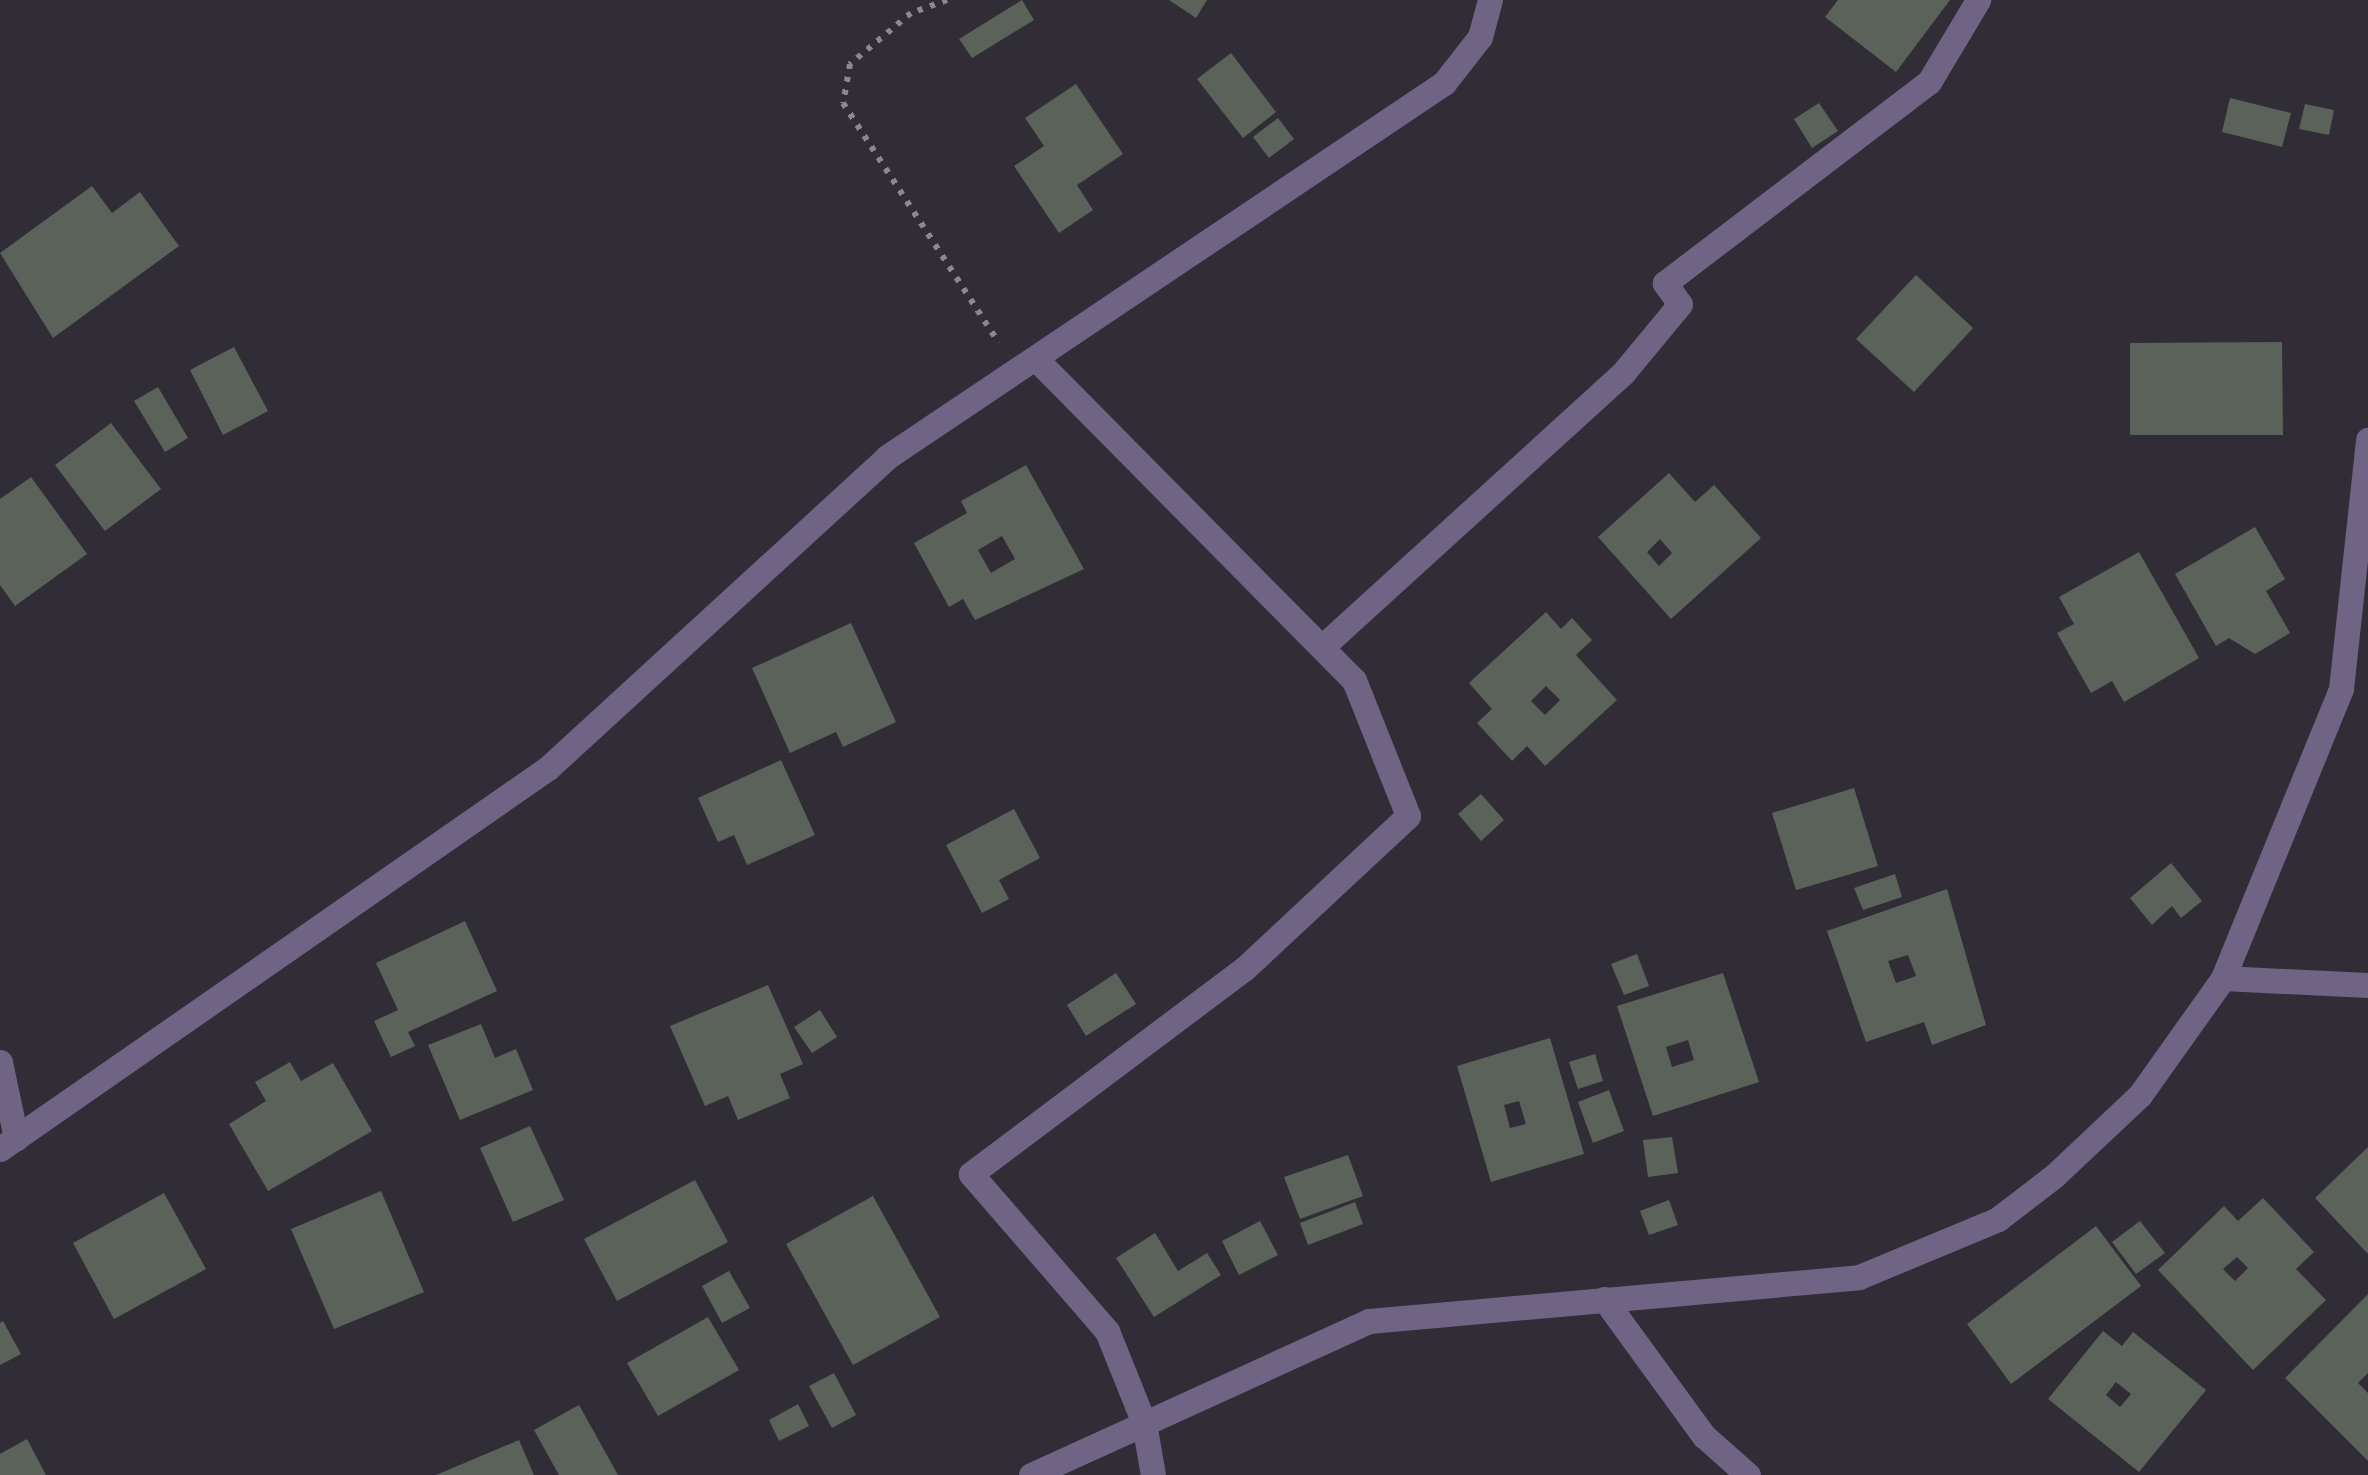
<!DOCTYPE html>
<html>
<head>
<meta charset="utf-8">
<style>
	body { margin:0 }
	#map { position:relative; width:2368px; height:1475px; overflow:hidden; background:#302d36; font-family:"Titillium Web",sans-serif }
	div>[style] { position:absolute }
	.building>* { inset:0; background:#5a6259 }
	.path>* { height:6px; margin-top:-3px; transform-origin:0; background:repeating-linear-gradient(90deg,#8b8890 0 5px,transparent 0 13px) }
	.minor>* { height:25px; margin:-12.5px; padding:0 12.5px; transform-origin:12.5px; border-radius:12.5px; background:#706484 }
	span { translate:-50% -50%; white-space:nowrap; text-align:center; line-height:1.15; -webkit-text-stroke:9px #26232c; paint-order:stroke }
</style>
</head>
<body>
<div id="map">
	<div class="building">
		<div style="clip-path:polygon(1022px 0,1034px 20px,972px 58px,959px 39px)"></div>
		<div style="clip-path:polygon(1169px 0,1207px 0,1196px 18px)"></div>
		<div style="clip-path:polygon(1838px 0,1950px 0,1896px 72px,1825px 17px)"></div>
		<div style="clip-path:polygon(1231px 53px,1276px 112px,1243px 138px,1197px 79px)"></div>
		<div style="clip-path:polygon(1076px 84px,1123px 154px,1077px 185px,1093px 210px,1059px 233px,1014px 166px,1044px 146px,1025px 118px)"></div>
		<div style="clip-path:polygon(2230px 98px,2291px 113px,2282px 147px,2222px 132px)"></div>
		<div style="clip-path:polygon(1819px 103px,1838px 131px,1812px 148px,1794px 119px)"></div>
		<div style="clip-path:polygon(2305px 104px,2334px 110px,2329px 135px,2299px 129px)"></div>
		<div style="clip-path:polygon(1278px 118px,1294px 139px,1269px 158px,1253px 137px)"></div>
		<div style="clip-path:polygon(92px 186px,112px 213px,140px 192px,179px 246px,53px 338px,0 253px)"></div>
		<div style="clip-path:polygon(1916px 275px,1973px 328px,1914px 392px,1856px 339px)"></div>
		<div style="clip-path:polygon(2282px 342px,2283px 435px,2130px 435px,2130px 343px)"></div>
		<div style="clip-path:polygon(234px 347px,268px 411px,223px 435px,190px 370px)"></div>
		<div style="clip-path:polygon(158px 387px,188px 438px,165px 452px,134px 401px)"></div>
		<div style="clip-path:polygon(111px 423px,161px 489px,105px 531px,55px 465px)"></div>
		<div style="clip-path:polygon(evenodd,1026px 465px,1084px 569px,975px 620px,963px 599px,949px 607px,914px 543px,967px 513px,961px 501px,1026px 465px,1002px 536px,1015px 559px,991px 573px,978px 550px,1002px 536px)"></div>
		<div style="clip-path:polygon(evenodd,1669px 473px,1695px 502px,1714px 485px,1761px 538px,1671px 619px,1598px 537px,1669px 473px,1660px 539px,1672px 553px,1659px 566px,1647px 552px,1660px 539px)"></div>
		<div style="clip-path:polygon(31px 477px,87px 554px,15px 606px,0 585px,0 499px)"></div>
		<div style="clip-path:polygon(2255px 527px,2285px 579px,2266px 591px,2290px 633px,2255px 654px,2229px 638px,2216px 646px,2175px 574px)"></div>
		<div style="clip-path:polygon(2139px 552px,2199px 658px,2124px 702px,2112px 681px,2091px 693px,2057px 633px,2074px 624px,2059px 597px)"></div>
		<div style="clip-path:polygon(evenodd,1546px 612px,1561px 629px,1572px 618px,1592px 640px,1576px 655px,1617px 700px,1545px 766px,1527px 746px,1512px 761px,1477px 723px,1492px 709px,1469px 683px,1546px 612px,1546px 686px,1560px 700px,1545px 715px,1531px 701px,1546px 686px)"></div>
		<div style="clip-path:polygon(851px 623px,896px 722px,843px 747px,836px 732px,790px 753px,752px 668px)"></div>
		<div style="clip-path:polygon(781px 760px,815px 835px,747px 865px,734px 835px,718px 842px,698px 798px)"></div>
		<div style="clip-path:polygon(1854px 788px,1878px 866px,1796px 890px,1772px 813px)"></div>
		<div style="clip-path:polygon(1481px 794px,1504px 820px,1481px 841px,1458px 814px)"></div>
		<div style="clip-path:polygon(1014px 809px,1040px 858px,999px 880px,1009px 899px,982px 913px,946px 845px)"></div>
		<div style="clip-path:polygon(2171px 863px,2202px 901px,2181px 918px,2172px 906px,2152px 925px,2130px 898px)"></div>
		<div style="clip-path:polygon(1895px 874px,1902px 897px,1863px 910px,1854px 888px)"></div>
		<div style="clip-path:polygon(evenodd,1947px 889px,1986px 1025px,1932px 1045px,1924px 1022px,1866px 1042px,1827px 931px,1947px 889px,1908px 955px,1916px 976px,1896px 983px,1888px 961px,1908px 955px)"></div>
		<div style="clip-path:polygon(465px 921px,497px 991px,408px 1032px,415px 1046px,391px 1057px,374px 1021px,398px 1010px,376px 963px)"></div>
		<div style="clip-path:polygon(1637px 954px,1649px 986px,1624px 995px,1611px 964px)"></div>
		<div style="clip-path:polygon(1116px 973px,1136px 1004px,1086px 1036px,1067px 1005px)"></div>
		<div style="clip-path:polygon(evenodd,1723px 973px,1759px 1082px,1653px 1116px,1617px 1006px,1723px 973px,1688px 1040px,1694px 1060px,1672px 1067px,1666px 1047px,1688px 1040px)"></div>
		<div style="clip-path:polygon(768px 985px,803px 1064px,780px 1074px,790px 1098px,738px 1120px,728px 1096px,705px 1106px,670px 1026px)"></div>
		<div style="clip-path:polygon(820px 1010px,837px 1037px,812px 1053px,794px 1027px)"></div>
		<div style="clip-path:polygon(481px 1024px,495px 1058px,516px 1049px,533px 1090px,460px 1120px,428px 1045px)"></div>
		<div style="clip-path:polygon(evenodd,1550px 1038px,1584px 1154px,1491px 1182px,1457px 1066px,1550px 1038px,1519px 1101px,1526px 1124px,1510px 1128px,1504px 1105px,1519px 1101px)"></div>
		<div style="clip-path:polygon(1595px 1054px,1603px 1081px,1578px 1089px,1569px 1062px)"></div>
		<div style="clip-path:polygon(290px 1062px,301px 1081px,333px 1063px,372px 1131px,268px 1191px,229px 1124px,266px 1101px,255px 1082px)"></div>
		<div style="clip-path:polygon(1609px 1090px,1624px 1131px,1593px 1143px,1578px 1102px)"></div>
		<div style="clip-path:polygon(530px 1126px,564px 1200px,513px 1222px,480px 1148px)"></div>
		<div style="clip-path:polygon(1672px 1137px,1678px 1173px,1648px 1177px,1643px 1140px)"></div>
		<div style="clip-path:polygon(2368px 1147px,2368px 1254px,2315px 1198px)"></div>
		<div style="clip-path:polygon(1348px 1155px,1363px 1196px,1300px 1219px,1284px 1177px)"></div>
		<div style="clip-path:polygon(695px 1180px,728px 1242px,617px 1301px,584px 1239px)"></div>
		<div style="clip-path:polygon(381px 1191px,424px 1292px,334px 1329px,291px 1229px)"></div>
		<div style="clip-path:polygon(164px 1193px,206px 1269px,114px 1319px,73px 1243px)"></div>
		<div style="clip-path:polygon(873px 1196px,940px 1317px,853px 1365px,786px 1244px)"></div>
		<div style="clip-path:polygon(evenodd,2263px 1198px,2314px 1252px,2296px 1269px,2326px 1300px,2253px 1370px,2158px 1270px,2224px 1206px,2238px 1221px,2263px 1198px,2237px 1257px,2248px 1268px,2235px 1281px,2223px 1269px,2237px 1257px)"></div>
		<div style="clip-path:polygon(1669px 1200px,1678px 1225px,1649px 1235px,1640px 1211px)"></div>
		<div style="clip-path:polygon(1355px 1202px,1363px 1224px,1308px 1245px,1300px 1223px)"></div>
		<div style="clip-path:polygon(1260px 1221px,1278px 1255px,1239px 1275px,1222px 1241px)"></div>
		<div style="clip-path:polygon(2140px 1221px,2165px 1253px,2136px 1274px,2112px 1242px)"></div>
		<div style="clip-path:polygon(2096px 1226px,2141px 1286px,2011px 1384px,1967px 1324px)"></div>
		<div style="clip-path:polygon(1155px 1233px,1178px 1271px,1207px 1253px,1221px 1275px,1154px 1317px,1116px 1258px)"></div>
		<div style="clip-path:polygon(729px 1271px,750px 1308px,722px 1323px,702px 1286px)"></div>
		<div style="clip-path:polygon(2368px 1294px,2368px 1373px,2358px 1383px,2368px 1393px,2368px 1461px,2285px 1378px)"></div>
		<div style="clip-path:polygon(708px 1317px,739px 1370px,658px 1416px,627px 1363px)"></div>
		<div style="clip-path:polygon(3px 1321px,21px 1354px,0 1365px,0 1323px)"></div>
		<div style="clip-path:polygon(evenodd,2103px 1331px,2122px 1346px,2133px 1332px,2206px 1390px,2139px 1472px,2048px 1399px,2103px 1331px,2116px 1382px,2131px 1394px,2120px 1407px,2106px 1395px,2116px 1382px)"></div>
		<div style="clip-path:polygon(834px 1373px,856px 1415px,832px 1428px,809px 1386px)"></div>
		<div style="clip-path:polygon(798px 1404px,809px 1426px,779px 1441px,769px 1420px)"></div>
		<div style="clip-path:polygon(579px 1405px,618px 1475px,559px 1475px,534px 1430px)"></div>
		<div style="clip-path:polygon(27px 1439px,46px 1475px,0 1475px,0 1454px)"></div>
		<div style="clip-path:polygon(519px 1440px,534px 1475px,436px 1475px)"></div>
	</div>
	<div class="path">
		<div style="left:947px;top:0;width:38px;rotate:160deg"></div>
		<div style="left:911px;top:13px;width:80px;rotate:140.1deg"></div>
		<div style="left:850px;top:64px;width:40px;rotate:100deg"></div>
		<div style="left:843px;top:103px;width:286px;rotate:57deg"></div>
	</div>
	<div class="minor">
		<div style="left:1038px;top:361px;width:449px;rotate:45.3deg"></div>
		<div style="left:1354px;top:680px;width:146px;rotate:68.3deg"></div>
		<div style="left:1408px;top:816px;width:223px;rotate:137deg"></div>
		<div style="left:1245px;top:968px;width:343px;rotate:143.1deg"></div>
		<div style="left:971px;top:1174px;width:208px;rotate:49.1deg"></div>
		<div style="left:1107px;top:1331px;width:99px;rotate:68.1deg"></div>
		<div style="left:1144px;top:1423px;width:53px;rotate:80.2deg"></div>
		<div style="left:1322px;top:647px;width:407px;rotate:-42.3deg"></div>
		<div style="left:1623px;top:373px;width:89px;rotate:-50.4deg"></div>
		<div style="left:1680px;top:304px;width:26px;rotate:-126deg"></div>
		<div style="left:1665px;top:283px;width:332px;rotate:-37.3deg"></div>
		<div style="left:1929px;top:82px;width:96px;rotate:-59.1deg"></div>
		<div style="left:2223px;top:978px;width:145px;rotate:2.8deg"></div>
		<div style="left:0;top:1062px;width:78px;rotate:78.1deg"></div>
		<div style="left:0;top:1149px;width:667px;rotate:-34.81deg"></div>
		<div style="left:548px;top:768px;width:460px;rotate:-42.5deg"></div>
		<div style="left:887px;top:457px;width:671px;rotate:-33.88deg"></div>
		<div style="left:1444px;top:83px;width:58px;rotate:-52deg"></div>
		<div style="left:1480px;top:37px;width:38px;rotate:-75deg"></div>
		<div style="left:1604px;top:1299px;width:170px;rotate:53.9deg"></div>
		<div style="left:1704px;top:1436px;width:59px;rotate:41.6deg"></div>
		<div style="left:1031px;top:1475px;width:371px;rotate:-24.5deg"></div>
		<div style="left:1369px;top:1321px;width:492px;rotate:-5.1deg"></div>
		<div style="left:1859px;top:1277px;width:151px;rotate:-22.6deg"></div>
		<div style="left:1998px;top:1219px;width:71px;rotate:-37.5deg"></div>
		<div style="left:2054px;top:1176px;width:118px;rotate:-43.3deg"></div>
		<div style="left:2140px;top:1095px;width:143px;rotate:-54.6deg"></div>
		<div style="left:2223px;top:978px;width:312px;rotate:-67.8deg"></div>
		<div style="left:2341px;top:689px;width:251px;rotate:-83.8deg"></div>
	</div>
</div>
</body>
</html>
